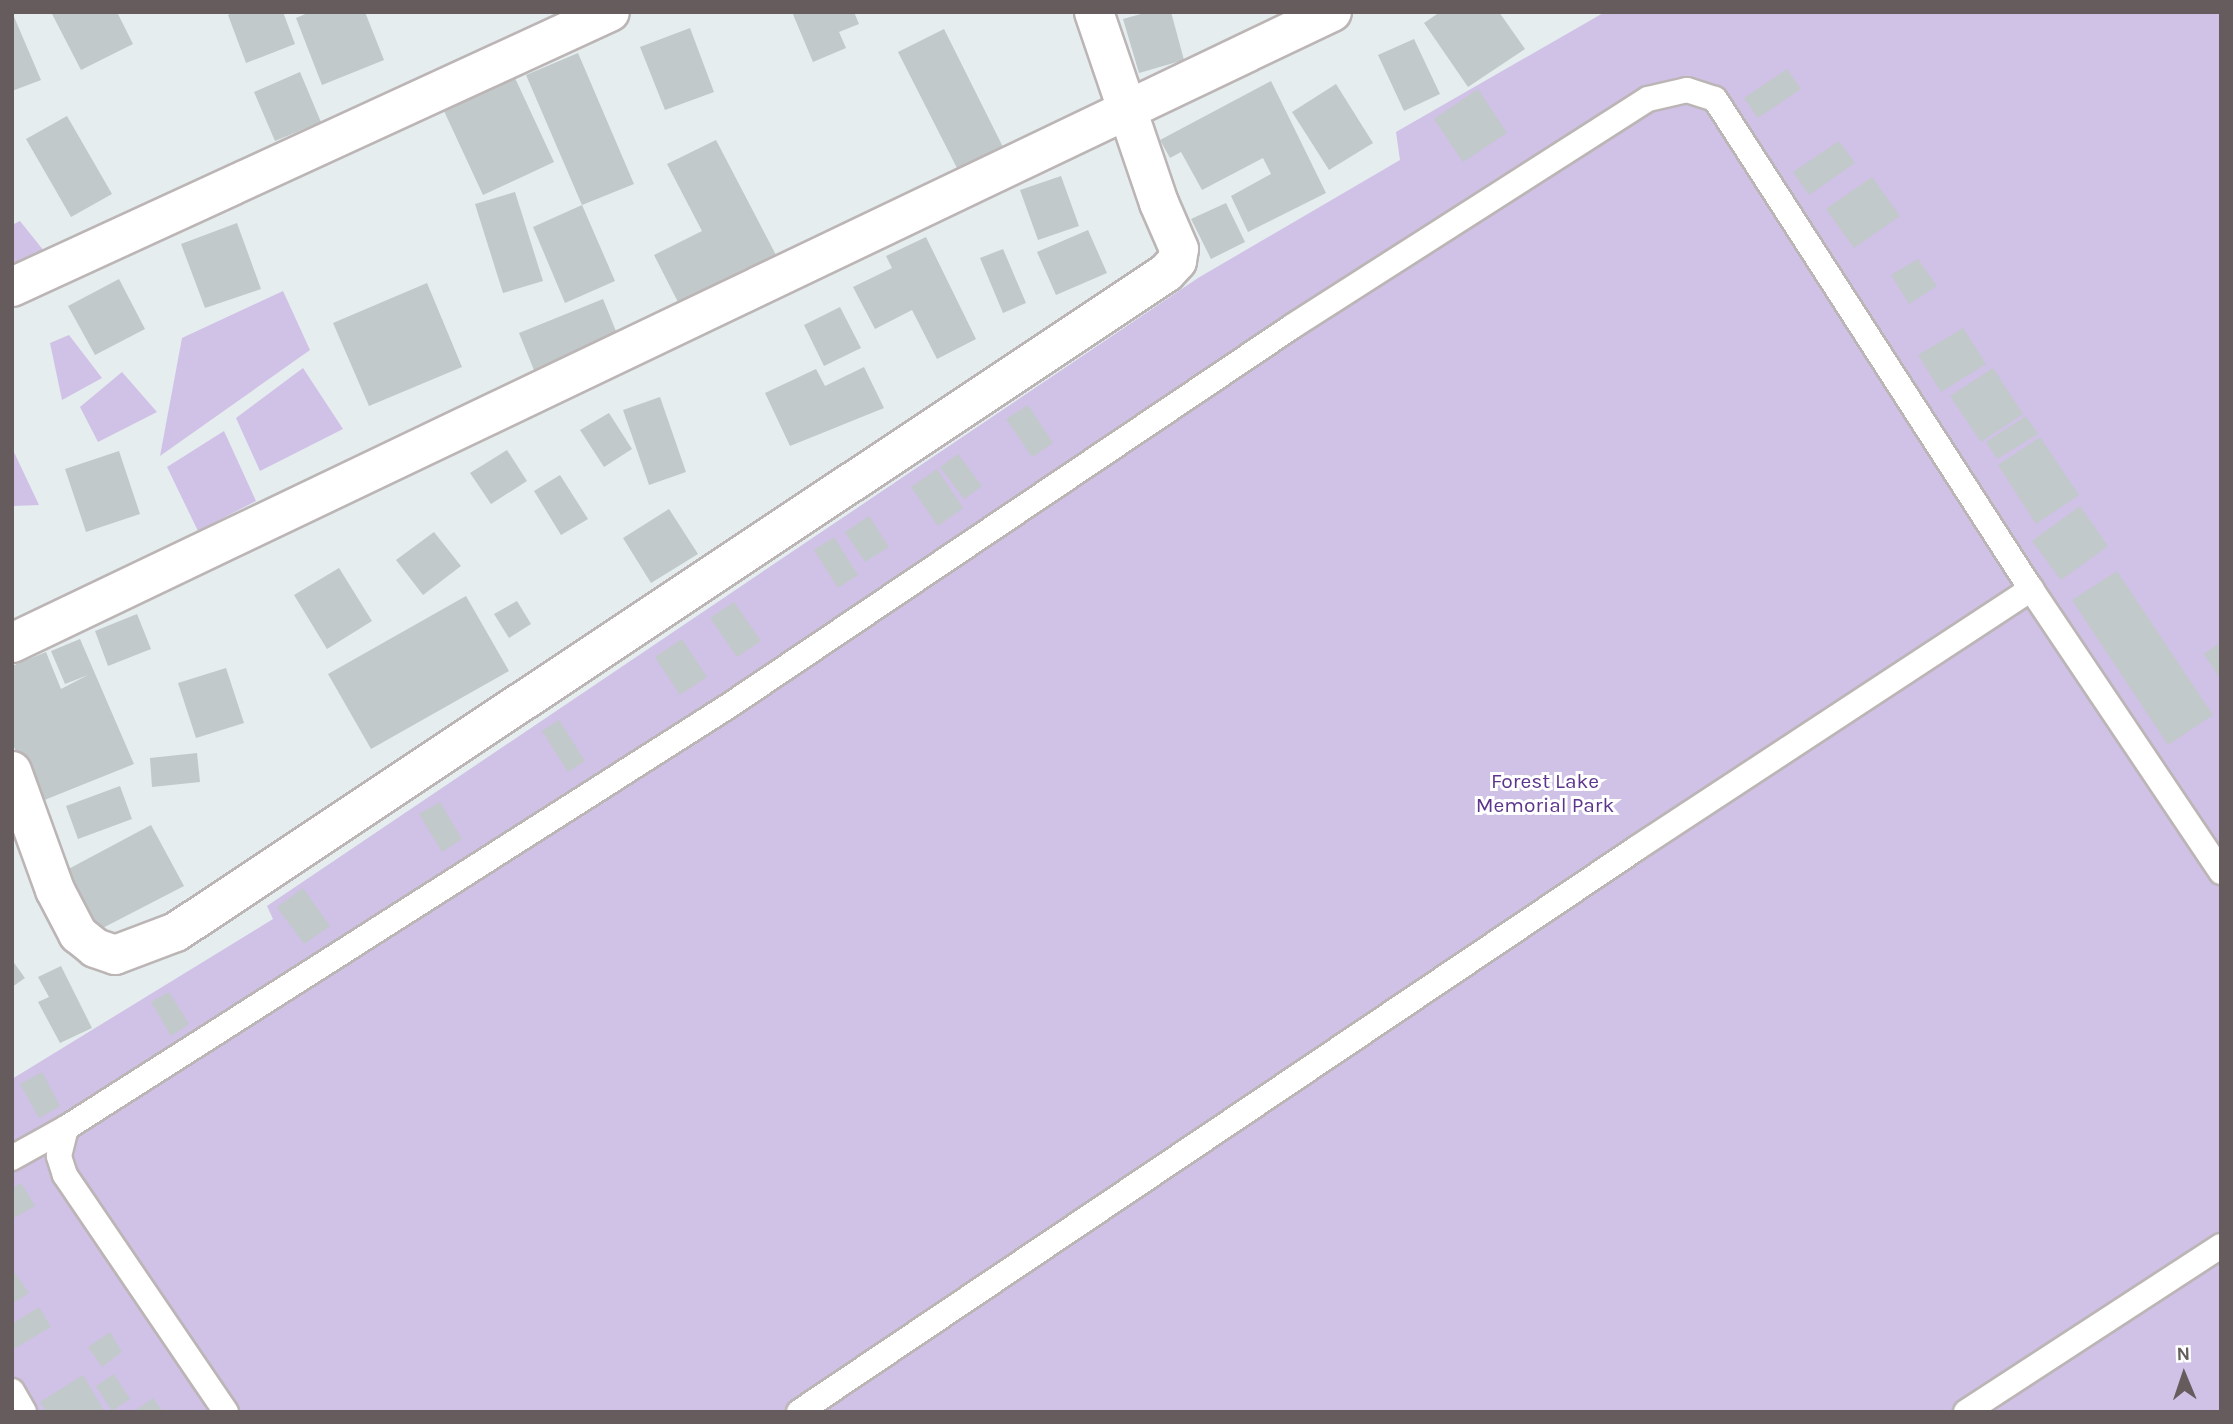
<!DOCTYPE html>
<html>
<head>
<meta charset="utf-8">
<style>
	body { margin:0 }
	#map { position:relative; width:2233px; height:1424px; overflow:hidden; background:#e5edef; font-family:Karla,sans-serif }
	div>[style] { position:absolute }
	.green>* { inset:0; background:#d0c1e7 }
	.building>* { inset:0; background:#c1c9ca }
	.roads { filter:drop-shadow(2px 0 #bcb5b5) drop-shadow(-2px 0 #bcb5b5) drop-shadow(0 2px #bcb5b5) drop-shadow(0 -2px #bcb5b5) }
	.service>* { height:24px; margin:-12px; padding:0 12px; transform-origin:12px; border-radius:12px; background:#fff }
	.minor>* { height:38px; margin:-19px; padding:0 19px; transform-origin:19px; border-radius:19px; background:#fff }
	span { translate:-50% -50%; white-space:nowrap; text-align:center; line-height:1.15; -webkit-text-stroke:6px #fff; paint-order:stroke }
	.park-label { font-size:21px; color:#5c358c }
	.frame { position:absolute; inset:0; border:14px solid #665c5d; pointer-events:none }
	.north { position:absolute; left:2149px; top:1340px; width:70px; height:70px; -webkit-text-stroke:5px #fff; paint-order:stroke; rotate:358deg; font-size:19px; font-weight:700; line-height:28px; text-align:center; color:#665c5d }
	.north::after { content:''; display:block; margin:auto; width:24px; height:32px; background:#665c5d; clip-path:polygon(50% 0,100% 100%,50% 72%,0 100%) }
</style>
</head>
<body>
<div id="map">
	<div class="green">
		<div style="clip-path:polygon(1605px 12px,2221px 12px,2221px 1412px,12px 1412px,12px 1079px,273px 919px,267px 906px,1198px 278px,1400px 160px,1396px 132px)"></div>
		<div style="clip-path:polygon(20px 221px,48px 256px,12px 272px,12px 225px)"></div>
		<div style="clip-path:polygon(283px 291px,310px 350px,160px 456px,182px 338px)"></div>
		<div style="clip-path:polygon(69px 335px,102px 378px,62px 400px,50px 343px)"></div>
		<div style="clip-path:polygon(303px 368px,343px 429px,260px 471px,236px 418px)"></div>
		<div style="clip-path:polygon(122px 372px,157px 412px,98px 442px,80px 407px)"></div>
		<div style="clip-path:polygon(224px 431px,256px 501px,198px 531px,167px 467px)"></div>
		<div style="clip-path:polygon(12px 448px,39px 505px,12px 506px)"></div>
	</div>
	<div class="building">
		<div style="clip-path:polygon(12px 12px,41px 80px,12px 91px)"></div>
		<div style="clip-path:polygon(51px 12px,117px 12px,133px 44px,81px 70px)"></div>
		<div style="clip-path:polygon(234px 12px,283px 12px,295px 44px,246px 63px,228px 15px)"></div>
		<div style="clip-path:polygon(310px 12px,365px 12px,384px 60px,322px 85px,296px 18px)"></div>
		<div style="clip-path:polygon(792px 12px,854px 12px,859px 24px,839px 32px,846px 48px,813px 62px)"></div>
		<div style="clip-path:polygon(1148px 12px,1171px 12px,1184px 60px,1139px 73px,1123px 19px)"></div>
		<div style="clip-path:polygon(1440px 12px,1499px 12px,1525px 49px,1468px 87px,1424px 23px)"></div>
		<div style="clip-path:polygon(690px 28px,714px 92px,665px 110px,640px 47px)"></div>
		<div style="clip-path:polygon(944px 29px,1003px 147px,958px 170px,898px 52px)"></div>
		<div style="clip-path:polygon(1414px 39px,1440px 94px,1404px 111px,1378px 55px)"></div>
		<div style="clip-path:polygon(578px 53px,634px 184px,582px 205px,526px 75px)"></div>
		<div style="clip-path:polygon(1787px 69px,1801px 89px,1758px 118px,1744px 98px)"></div>
		<div style="clip-path:polygon(300px 72px,321px 122px,275px 141px,254px 92px)"></div>
		<div style="clip-path:polygon(515px 78px,554px 162px,483px 195px,444px 111px)"></div>
		<div style="clip-path:polygon(1271px 81px,1326px 193px,1248px 232px,1231px 196px,1271px 174px,1263px 158px,1202px 190px,1181px 152px,1170px 158px,1160px 140px)"></div>
		<div style="clip-path:polygon(1336px 84px,1373px 143px,1329px 170px,1292px 112px)"></div>
		<div style="clip-path:polygon(1478px 89px,1507px 133px,1463px 162px,1434px 119px)"></div>
		<div style="clip-path:polygon(67px 116px,112px 194px,71px 217px,26px 139px)"></div>
		<div style="clip-path:polygon(716px 140px,776px 255px,679px 304px,654px 255px,702px 231px,667px 164px)"></div>
		<div style="clip-path:polygon(1839px 141px,1855px 163px,1809px 195px,1793px 172px)"></div>
		<div style="clip-path:polygon(1061px 176px,1079px 226px,1038px 240px,1020px 190px)"></div>
		<div style="clip-path:polygon(1872px 177px,1900px 216px,1854px 248px,1826px 209px)"></div>
		<div style="clip-path:polygon(515px 192px,543px 281px,503px 293px,475px 204px)"></div>
		<div style="clip-path:polygon(1226px 203px,1245px 242px,1211px 259px,1191px 219px)"></div>
		<div style="clip-path:polygon(582px 205px,615px 281px,565px 303px,533px 227px)"></div>
		<div style="clip-path:polygon(237px 223px,261px 289px,205px 308px,181px 244px)"></div>
		<div style="clip-path:polygon(1088px 230px,1107px 273px,1056px 295px,1037px 252px)"></div>
		<div style="clip-path:polygon(926px 237px,976px 339px,937px 359px,912px 310px,875px 329px,853px 287px,892px 268px,886px 256px)"></div>
		<div style="clip-path:polygon(1003px 249px,1026px 303px,1003px 313px,980px 258px)"></div>
		<div style="clip-path:polygon(1918px 259px,1937px 286px,1909px 304px,1891px 275px)"></div>
		<div style="clip-path:polygon(119px 279px,145px 329px,95px 355px,68px 306px)"></div>
		<div style="clip-path:polygon(427px 283px,462px 367px,369px 406px,333px 323px)"></div>
		<div style="clip-path:polygon(603px 299px,622px 346px,538px 380px,519px 333px)"></div>
		<div style="clip-path:polygon(840px 307px,861px 348px,824px 366px,804px 325px)"></div>
		<div style="clip-path:polygon(1963px 328px,1986px 364px,1941px 392px,1918px 355px)"></div>
		<div style="clip-path:polygon(864px 367px,884px 408px,790px 446px,765px 393px,816px 369px,825px 386px)"></div>
		<div style="clip-path:polygon(1993px 368px,2023px 414px,1981px 442px,1950px 396px)"></div>
		<div style="clip-path:polygon(660px 397px,686px 472px,649px 485px,623px 410px)"></div>
		<div style="clip-path:polygon(1028px 405px,1053px 443px,1032px 457px,1006px 419px)"></div>
		<div style="clip-path:polygon(609px 413px,632px 449px,604px 467px,580px 430px)"></div>
		<div style="clip-path:polygon(2026px 416px,2038px 434px,1997px 459px,1986px 442px)"></div>
		<div style="clip-path:polygon(2040px 437px,2079px 495px,2036px 524px,1998px 465px)"></div>
		<div style="clip-path:polygon(507px 450px,527px 481px,491px 504px,470px 473px)"></div>
		<div style="clip-path:polygon(119px 451px,140px 514px,86px 532px,65px 469px)"></div>
		<div style="clip-path:polygon(958px 454px,982px 486px,964px 499px,940px 467px)"></div>
		<div style="clip-path:polygon(937px 469px,963px 508px,938px 526px,911px 487px)"></div>
		<div style="clip-path:polygon(560px 475px,588px 519px,561px 535px,534px 491px)"></div>
		<div style="clip-path:polygon(2080px 506px,2108px 546px,2061px 580px,2032px 541px)"></div>
		<div style="clip-path:polygon(669px 509px,698px 554px,651px 583px,623px 538px)"></div>
		<div style="clip-path:polygon(869px 516px,889px 547px,865px 562px,845px 532px)"></div>
		<div style="clip-path:polygon(434px 532px,461px 566px,423px 595px,396px 560px)"></div>
		<div style="clip-path:polygon(834px 537px,858px 575px,838px 588px,814px 550px)"></div>
		<div style="clip-path:polygon(339px 568px,372px 621px,327px 649px,294px 595px)"></div>
		<div style="clip-path:polygon(2117px 571px,2213px 715px,2168px 745px,2072px 600px)"></div>
		<div style="clip-path:polygon(466px 596px,509px 671px,371px 749px,328px 674px)"></div>
		<div style="clip-path:polygon(517px 601px,531px 624px,509px 638px,494px 614px)"></div>
		<div style="clip-path:polygon(734px 602px,761px 641px,737px 657px,710px 618px)"></div>
		<div style="clip-path:polygon(137px 614px,151px 649px,108px 666px,95px 631px)"></div>
		<div style="clip-path:polygon(80px 639px,134px 764px,37px 803px,12px 742px,12px 666px,46px 652px,61px 689px,88px 675px,65px 684px,51px 651px)"></div>
		<div style="clip-path:polygon(682px 639px,707px 677px,680px 695px,655px 657px)"></div>
		<div style="clip-path:polygon(2221px 642px,2221px 680px,2204px 654px)"></div>
		<div style="clip-path:polygon(226px 668px,244px 723px,196px 738px,178px 683px)"></div>
		<div style="clip-path:polygon(559px 720px,585px 761px,568px 772px,542px 731px)"></div>
		<div style="clip-path:polygon(197px 753px,200px 782px,152px 787px,150px 758px)"></div>
		<div style="clip-path:polygon(120px 786px,132px 819px,78px 839px,66px 806px)"></div>
		<div style="clip-path:polygon(440px 802px,462px 839px,442px 852px,419px 814px)"></div>
		<div style="clip-path:polygon(151px 825px,184px 886px,93px 933px,61px 873px)"></div>
		<div style="clip-path:polygon(303px 888px,330px 926px,304px 944px,277px 907px)"></div>
		<div style="clip-path:polygon(12px 960px,25px 978px,12px 987px)"></div>
		<div style="clip-path:polygon(61px 966px,92px 1028px,60px 1043px,38px 1002px,49px 997px,38px 977px)"></div>
		<div style="clip-path:polygon(169px 992px,189px 1024px,171px 1036px,151px 1002px)"></div>
		<div style="clip-path:polygon(42px 1072px,60px 1106px,39px 1118px,20px 1084px)"></div>
		<div style="clip-path:polygon(21px 1183px,35px 1206px,12px 1219px,12px 1188px)"></div>
		<div style="clip-path:polygon(15px 1273px,29px 1293px,12px 1304px,12px 1275px)"></div>
		<div style="clip-path:polygon(39px 1307px,51px 1327px,12px 1350px,12px 1324px)"></div>
		<div style="clip-path:polygon(110px 1332px,122px 1352px,102px 1367px,88px 1347px)"></div>
		<div style="clip-path:polygon(114px 1374px,130px 1399px,112px 1411px,96px 1386px)"></div>
		<div style="clip-path:polygon(83px 1375px,105px 1412px,46px 1412px,40px 1402px)"></div>
		<div style="clip-path:polygon(153px 1398px,163px 1412px,133px 1412px)"></div>
	</div>
	<div class="roads">
		<div class="service">
			<div style="left:12px;top:1158px;width:62px;rotate:-29.1deg"></div>
			<div style="left:12px;top:1391px;width:24px;rotate:60deg"></div>
			<div style="left:226px;top:1412px;width:287px;rotate:-124.2deg"></div>
			<div style="left:65px;top:1175px;width:20px;rotate:-108deg"></div>
			<div style="left:59px;top:1156px;width:29px;rotate:-76deg"></div>
			<div style="left:66px;top:1128px;width:787px;rotate:-32.5deg"></div>
			<div style="left:730px;top:705px;width:679px;rotate:-33.95deg"></div>
			<div style="left:1293px;top:326px;width:421px;rotate:-32.6deg"></div>
			<div style="left:1648px;top:99px;width:40px;rotate:-13deg"></div>
			<div style="left:1687px;top:90px;width:29px;rotate:18deg"></div>
			<div style="left:1715px;top:99px;width:583px;rotate:57.18deg"></div>
			<div style="left:2031px;top:589px;width:341px;rotate:56.1deg"></div>
			<div style="left:799px;top:1412px;width:1010px;rotate:-33.94deg"></div>
			<div style="left:1637px;top:848px;width:472px;rotate:-33.3deg"></div>
			<div style="left:1966px;top:1412px;width:304px;rotate:-33.1deg"></div>
		</div>
		<div class="minor">
			<div style="left:12px;top:287px;width:658px;rotate:-24.7deg"></div>
			<div style="left:12px;top:643px;width:1463px;rotate:-25.55deg"></div>
			<div style="left:12px;top:771px;width:127px;rotate:70.1deg"></div>
			<div style="left:55px;top:890px;width:50px;rotate:62.4deg"></div>
			<div style="left:78px;top:934px;width:22px;rotate:39deg"></div>
			<div style="left:95px;top:948px;width:21px;rotate:19deg"></div>
			<div style="left:115px;top:955px;width:65px;rotate:-20.7deg"></div>
			<div style="left:176px;top:932px;width:1189px;rotate:-33.65deg"></div>
			<div style="left:1166px;top:273px;width:16px;rotate:-47deg"></div>
			<div style="left:1177px;top:261px;width:12px;rotate:-81deg"></div>
			<div style="left:1179px;top:249px;width:50px;rotate:-113.5deg"></div>
			<div style="left:1159px;top:203px;width:202px;rotate:-108.8deg"></div>
		</div>
	</div>
	<div class="park-label">
		<span style="left:1545px;top:793px">Forest Lake<br>Memorial Park</span>
	</div>
	<div class="frame"></div>
	<div class="north">N</div>
</div>
</body>
</html>
